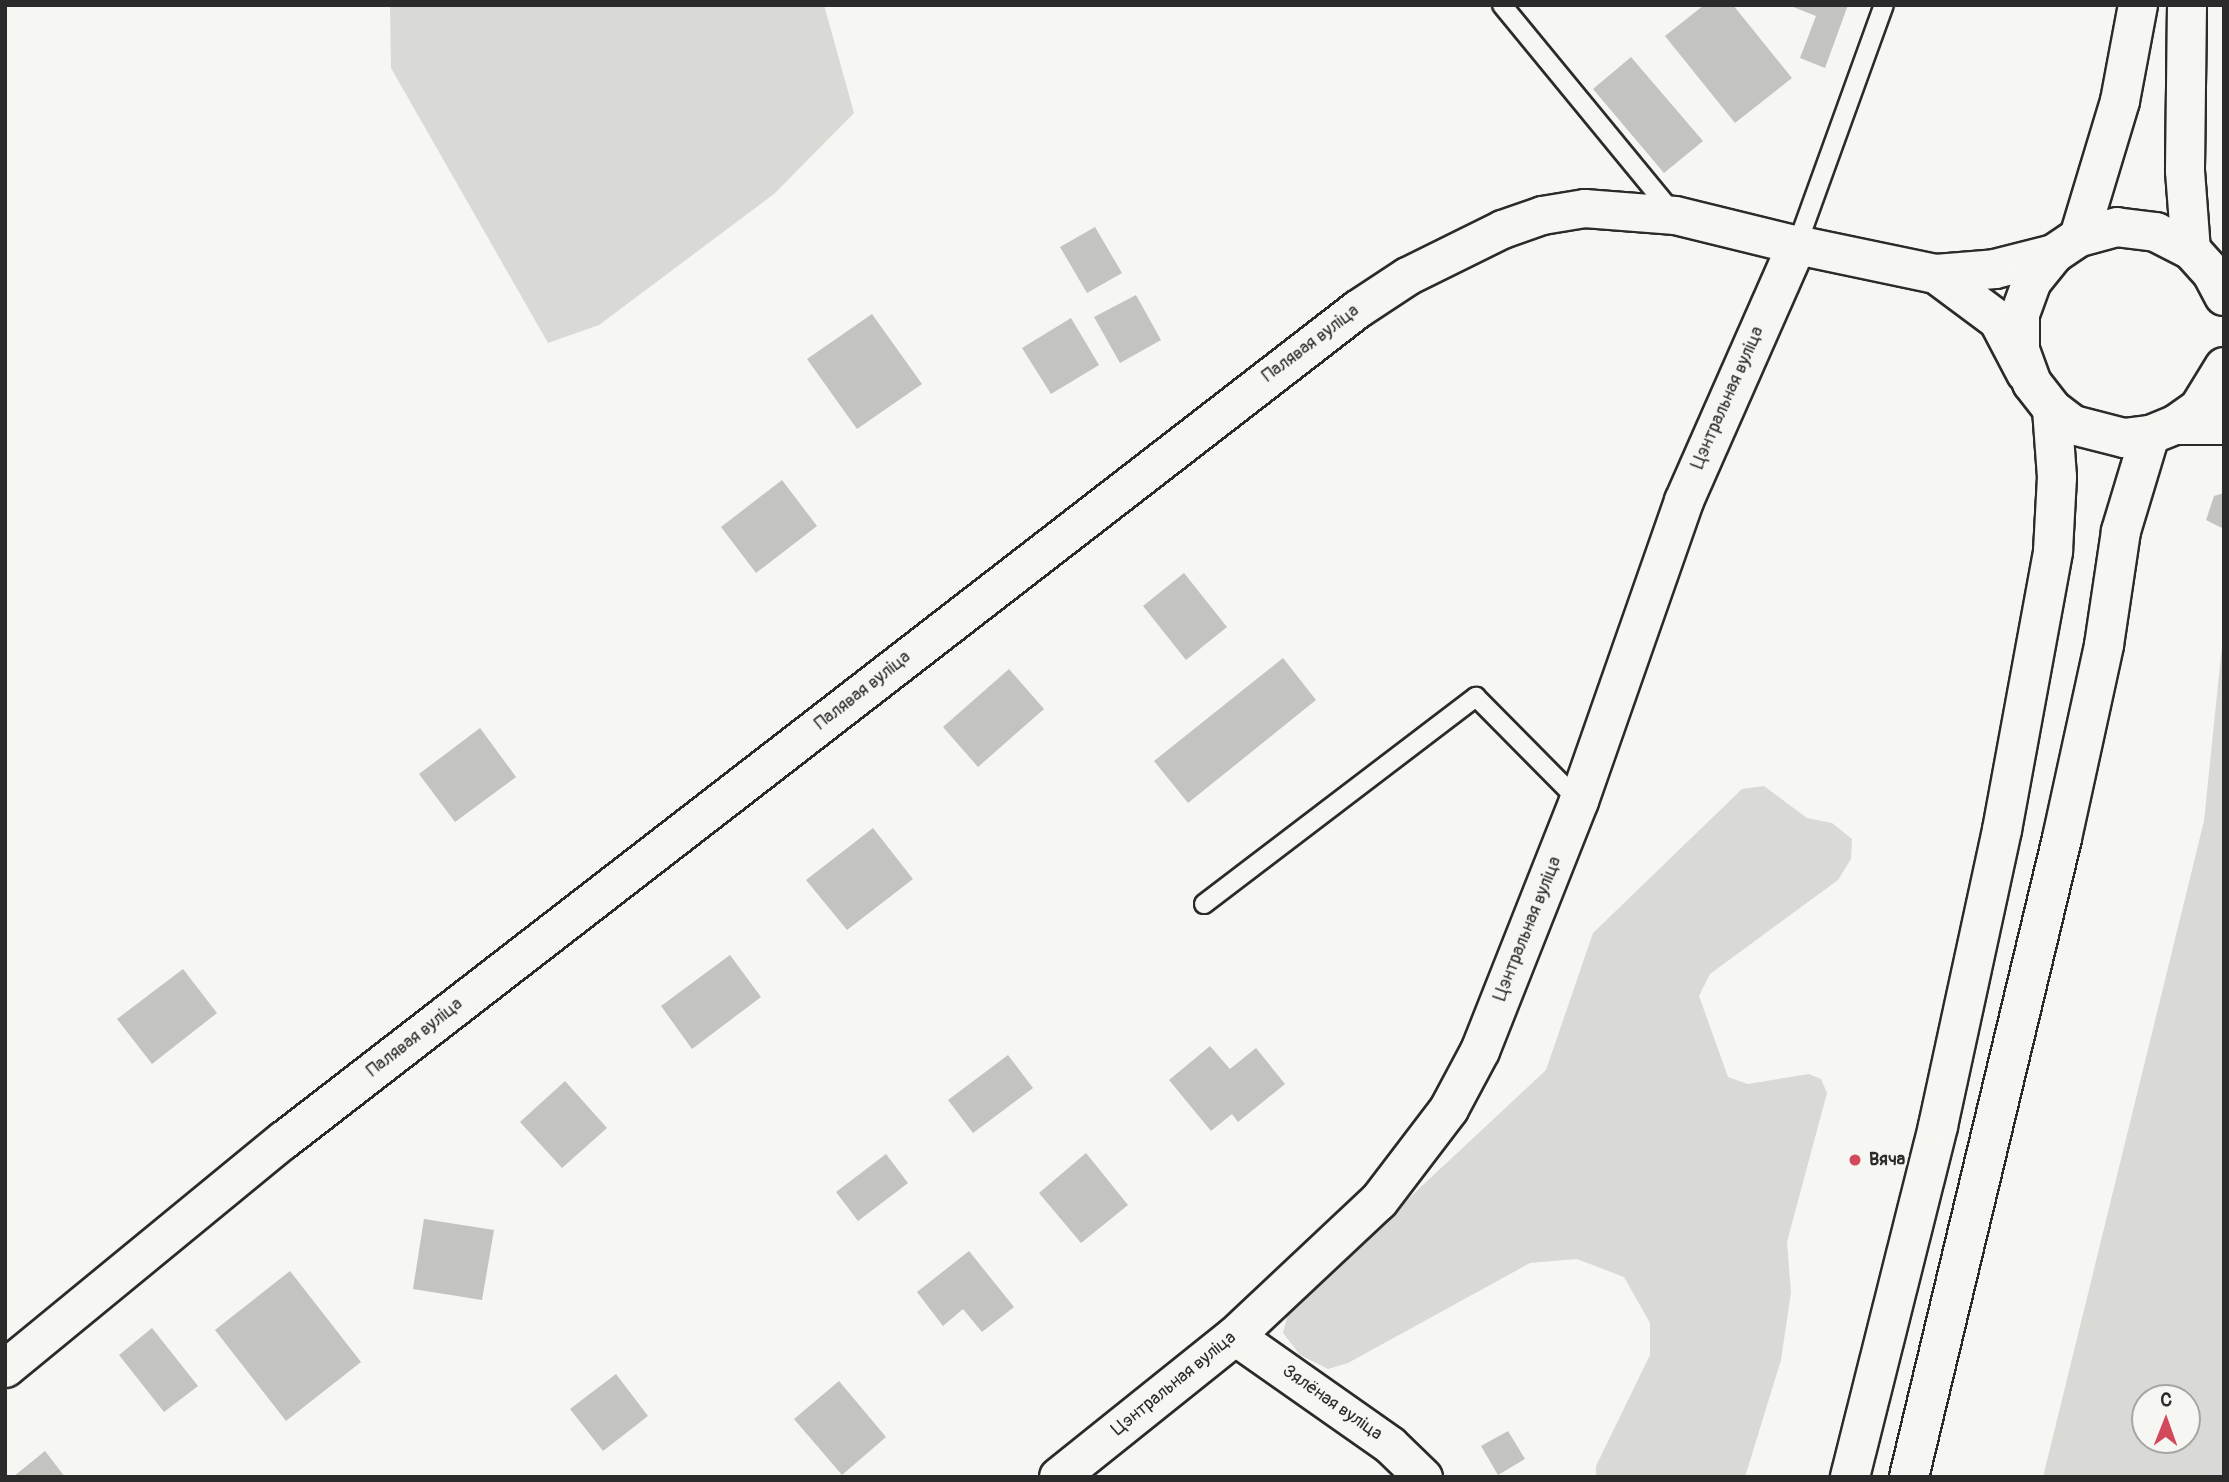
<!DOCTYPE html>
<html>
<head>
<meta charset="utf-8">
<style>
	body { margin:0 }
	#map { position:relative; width:2229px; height:1482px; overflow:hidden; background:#f6f6f2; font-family:Pangolin,sans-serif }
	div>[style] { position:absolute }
	.green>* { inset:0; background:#d9d9d5 }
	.building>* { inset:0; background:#c3c3c0 }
	.roads { filter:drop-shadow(2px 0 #2b2b2b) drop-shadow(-2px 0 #2b2b2b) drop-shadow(0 2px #2b2b2b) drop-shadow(0 -2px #2b2b2b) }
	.lane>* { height:18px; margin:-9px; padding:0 9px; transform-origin:9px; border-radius:9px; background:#f6f6f2 }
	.street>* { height:37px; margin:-18.5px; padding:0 18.5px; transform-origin:18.5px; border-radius:18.5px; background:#f6f6f2 }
	.secondary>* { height:38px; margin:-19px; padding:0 19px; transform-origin:19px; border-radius:19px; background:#f6f6f2 }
	.primary>* { height:38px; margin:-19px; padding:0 19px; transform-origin:19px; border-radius:19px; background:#f6f6f2 }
	.dots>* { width:19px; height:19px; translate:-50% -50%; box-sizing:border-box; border:4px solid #f6f6f2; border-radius:50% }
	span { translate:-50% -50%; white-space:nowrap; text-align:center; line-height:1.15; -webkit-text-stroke:5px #f6f6f2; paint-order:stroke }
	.street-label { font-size:18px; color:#2b2b2b }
	.poi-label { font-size:18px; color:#2b2b2b; font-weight:700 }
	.left { translate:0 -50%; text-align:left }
	.frame { position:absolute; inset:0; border:7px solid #2b2b2b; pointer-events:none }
	.north { position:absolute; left:2131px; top:1384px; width:70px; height:70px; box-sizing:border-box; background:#f6f6f2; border:2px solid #a5a5a2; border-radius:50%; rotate:1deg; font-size:19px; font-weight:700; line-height:28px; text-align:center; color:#2b2b2b }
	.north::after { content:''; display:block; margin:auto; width:24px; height:32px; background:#d1495b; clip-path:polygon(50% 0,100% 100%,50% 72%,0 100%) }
</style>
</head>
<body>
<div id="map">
	<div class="green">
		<div style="clip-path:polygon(390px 5px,824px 5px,854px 113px,774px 194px,599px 325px,548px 343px,391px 68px)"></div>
		<div style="clip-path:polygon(evenodd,2224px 626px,2224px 1477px,2043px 1477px,2204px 821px,2224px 626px,2145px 1398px,2187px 1398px,2187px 1440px,2145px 1440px,2145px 1398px)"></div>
		<div style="clip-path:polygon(1764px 786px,1807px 818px,1832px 823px,1852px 839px,1851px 859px,1838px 880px,1710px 974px,1699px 996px,1728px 1077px,1748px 1084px,1809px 1074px,1821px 1079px,1827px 1093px,1787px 1242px,1791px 1292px,1781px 1360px,1745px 1477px,1596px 1477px,1596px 1466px,1650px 1355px,1650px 1323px,1624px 1277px,1577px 1259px,1530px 1263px,1348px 1363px,1328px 1369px,1300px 1355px,1283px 1333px,1289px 1310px,1546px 1070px,1593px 933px,1742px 789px)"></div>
	</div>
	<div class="building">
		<div style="clip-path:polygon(1704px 5px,1733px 5px,1792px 78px,1735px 123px,1665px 36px)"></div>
		<div style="clip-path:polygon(1788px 5px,1848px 5px,1825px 68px,1800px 58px,1816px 16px)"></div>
		<div style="clip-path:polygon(1631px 57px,1703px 141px,1664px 173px,1593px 89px)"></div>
		<div style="clip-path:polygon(1095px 227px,1122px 273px,1087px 293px,1060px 247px)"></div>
		<div style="clip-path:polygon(1136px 295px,1161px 340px,1120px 363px,1094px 317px)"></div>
		<div style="clip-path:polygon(872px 314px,922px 384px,857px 429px,807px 359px)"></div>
		<div style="clip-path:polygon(1071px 318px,1099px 365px,1051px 394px,1022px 348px)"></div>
		<div style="clip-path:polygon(782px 480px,817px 526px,756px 573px,721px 527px)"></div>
		<div style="clip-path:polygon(2224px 493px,2224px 529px,2206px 520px,2214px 496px)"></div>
		<div style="clip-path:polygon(1184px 573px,1227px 627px,1186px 660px,1143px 606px)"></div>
		<div style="clip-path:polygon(1283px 658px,1316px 700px,1188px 803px,1154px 761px)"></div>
		<div style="clip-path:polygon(1009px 669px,1044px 709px,978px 767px,943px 727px)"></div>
		<div style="clip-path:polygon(480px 728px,516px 777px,455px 822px,419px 774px)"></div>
		<div style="clip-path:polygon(873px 828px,913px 879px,847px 930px,806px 880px)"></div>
		<div style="clip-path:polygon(730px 955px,761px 997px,692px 1049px,661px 1006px)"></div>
		<div style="clip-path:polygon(183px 969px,217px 1013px,152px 1064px,117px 1019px)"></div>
		<div style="clip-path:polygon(1210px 1046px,1230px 1069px,1256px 1048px,1285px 1084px,1238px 1122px,1232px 1114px,1211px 1131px,1169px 1080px)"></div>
		<div style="clip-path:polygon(1008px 1055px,1033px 1088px,973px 1133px,948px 1100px)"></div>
		<div style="clip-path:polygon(565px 1081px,607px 1128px,562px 1168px,520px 1122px)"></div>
		<div style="clip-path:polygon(1086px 1153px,1128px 1205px,1081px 1243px,1039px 1193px)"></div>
		<div style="clip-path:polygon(886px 1154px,908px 1183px,858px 1221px,836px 1192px)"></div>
		<div style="clip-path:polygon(424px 1219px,494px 1230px,482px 1300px,413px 1289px)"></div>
		<div style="clip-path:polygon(969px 1251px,1014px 1307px,982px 1332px,963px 1309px,943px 1326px,917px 1292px)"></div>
		<div style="clip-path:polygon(290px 1271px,361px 1362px,286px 1421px,215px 1330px)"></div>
		<div style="clip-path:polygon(152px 1328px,198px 1386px,164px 1412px,119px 1355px)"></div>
		<div style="clip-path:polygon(616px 1374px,648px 1416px,603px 1451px,570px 1409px)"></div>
		<div style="clip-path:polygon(839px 1381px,886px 1437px,842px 1475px,794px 1419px)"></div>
		<div style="clip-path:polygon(1508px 1431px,1525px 1459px,1498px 1475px,1481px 1446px)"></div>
		<div style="clip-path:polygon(45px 1451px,65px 1477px,13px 1477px)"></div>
	</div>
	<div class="roads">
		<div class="lane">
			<div style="left:1502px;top:5px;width:268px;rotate:50.6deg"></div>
			<div style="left:1797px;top:245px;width:255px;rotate:-70.1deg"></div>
			<div style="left:1204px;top:904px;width:342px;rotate:-37.3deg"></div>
			<div style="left:1476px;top:697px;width:146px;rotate:45.3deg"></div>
		</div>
		<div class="street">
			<div style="left:1235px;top:1336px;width:189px;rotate:35.1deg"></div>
			<div style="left:1390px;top:1445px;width:46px;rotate:44.1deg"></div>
			<div style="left:5px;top:1368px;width:360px;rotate:-39.4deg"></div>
			<div style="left:283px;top:1140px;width:1358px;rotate:-37.73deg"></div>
			<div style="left:1357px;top:309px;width:60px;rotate:-33.4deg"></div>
			<div style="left:1407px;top:276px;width:106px;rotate:-26.3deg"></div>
			<div style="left:1502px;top:229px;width:42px;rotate:-19.3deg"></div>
			<div style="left:1542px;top:215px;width:43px;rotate:-9.5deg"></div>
			<div style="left:1584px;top:208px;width:91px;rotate:4.4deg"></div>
			<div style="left:1675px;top:215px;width:126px;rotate:13.8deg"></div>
		</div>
		<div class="secondary">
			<div style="left:1936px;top:274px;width:77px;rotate:36.6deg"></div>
			<div style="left:1998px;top:320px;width:60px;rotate:62.2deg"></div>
			<div style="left:2175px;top:425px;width:49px"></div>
			<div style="left:1059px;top:1477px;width:226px;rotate:-38.7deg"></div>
			<div style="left:1235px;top:1336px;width:197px;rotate:-43.2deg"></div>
			<div style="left:1379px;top:1201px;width:116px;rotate:-52.7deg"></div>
			<div style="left:1449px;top:1109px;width:66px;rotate:-61.9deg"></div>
			<div style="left:1480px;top:1051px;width:269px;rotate:-68.4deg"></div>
			<div style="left:1579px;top:801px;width:318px;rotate:-70.7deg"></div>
			<div style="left:1684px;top:501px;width:280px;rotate:-66.2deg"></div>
			<div style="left:1797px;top:245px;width:142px;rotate:11.8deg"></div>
			<div style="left:1936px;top:274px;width:59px;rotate:-4.8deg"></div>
			<div style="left:1995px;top:269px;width:61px;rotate:-14.3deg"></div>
		</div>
		<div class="primary">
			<div style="left:2187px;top:5px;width:166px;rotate:90.7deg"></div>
			<div style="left:2185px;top:171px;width:79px;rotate:85.7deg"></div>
			<div style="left:2079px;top:237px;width:142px;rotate:-73.2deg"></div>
			<div style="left:2120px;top:101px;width:98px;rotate:-79.4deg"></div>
			<div style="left:2224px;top:296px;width:27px;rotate:-118deg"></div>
			<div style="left:2211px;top:272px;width:30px;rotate:-132deg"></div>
			<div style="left:2191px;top:250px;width:39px;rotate:-153deg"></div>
			<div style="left:2156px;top:232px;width:39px;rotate:-173deg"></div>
			<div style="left:2117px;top:227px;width:39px;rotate:165deg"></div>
			<div style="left:2079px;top:237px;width:30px;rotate:146deg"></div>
			<div style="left:2054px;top:254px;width:35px;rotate:129deg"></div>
			<div style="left:2032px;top:281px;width:35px;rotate:110deg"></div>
			<div style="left:2020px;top:314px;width:36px;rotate:90deg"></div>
			<div style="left:2020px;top:350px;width:35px;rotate:70deg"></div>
			<div style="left:2032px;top:383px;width:33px;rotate:52deg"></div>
			<div style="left:2052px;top:409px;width:26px;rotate:37deg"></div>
			<div style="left:2073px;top:425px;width:53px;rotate:14.3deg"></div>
			<div style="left:2124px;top:438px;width:26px;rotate:-7deg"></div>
			<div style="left:2150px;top:435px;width:27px;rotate:-22deg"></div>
			<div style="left:2175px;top:425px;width:29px;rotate:-35deg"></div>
			<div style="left:2199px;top:408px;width:48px;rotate:-58.6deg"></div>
			<div style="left:1850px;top:1477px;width:362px;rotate:-75.9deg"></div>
			<div style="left:1938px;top:1126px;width:303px;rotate:-77.8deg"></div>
			<div style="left:2002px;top:830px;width:284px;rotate:-79.6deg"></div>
			<div style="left:2053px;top:551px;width:74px;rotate:-86.9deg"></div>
			<div style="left:2057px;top:477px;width:68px;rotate:-94.2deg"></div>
			<div style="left:1909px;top:1477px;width:657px;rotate:-76.53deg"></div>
			<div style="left:2062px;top:838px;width:198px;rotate:-77.7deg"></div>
			<div style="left:2104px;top:645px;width:115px;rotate:-81.5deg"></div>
			<div style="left:2121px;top:531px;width:100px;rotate:-73.2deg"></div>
		</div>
	</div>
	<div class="dots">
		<div style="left:1855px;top:1160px;background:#d1495b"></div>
	</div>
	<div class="street-label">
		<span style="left:1311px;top:344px;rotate:-37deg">Палявая вуліца</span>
		<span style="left:1728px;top:398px;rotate:-66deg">Цэнтральная вуліца</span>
		<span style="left:863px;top:691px;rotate:-38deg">Палявая вуліца</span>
		<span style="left:1528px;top:929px;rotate:-68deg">Цэнтральная вуліца</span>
		<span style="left:415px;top:1038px;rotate:-38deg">Палявая вуліца</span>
		<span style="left:1174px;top:1384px;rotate:-39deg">Цэнтральная вуліца</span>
		<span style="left:1332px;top:1403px;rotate:35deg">Зялёная вуліца</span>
	</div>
	<div class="poi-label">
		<span class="left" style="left:1869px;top:1160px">Вяча</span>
	</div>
	<div class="frame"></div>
	<div class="north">С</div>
</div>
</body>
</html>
